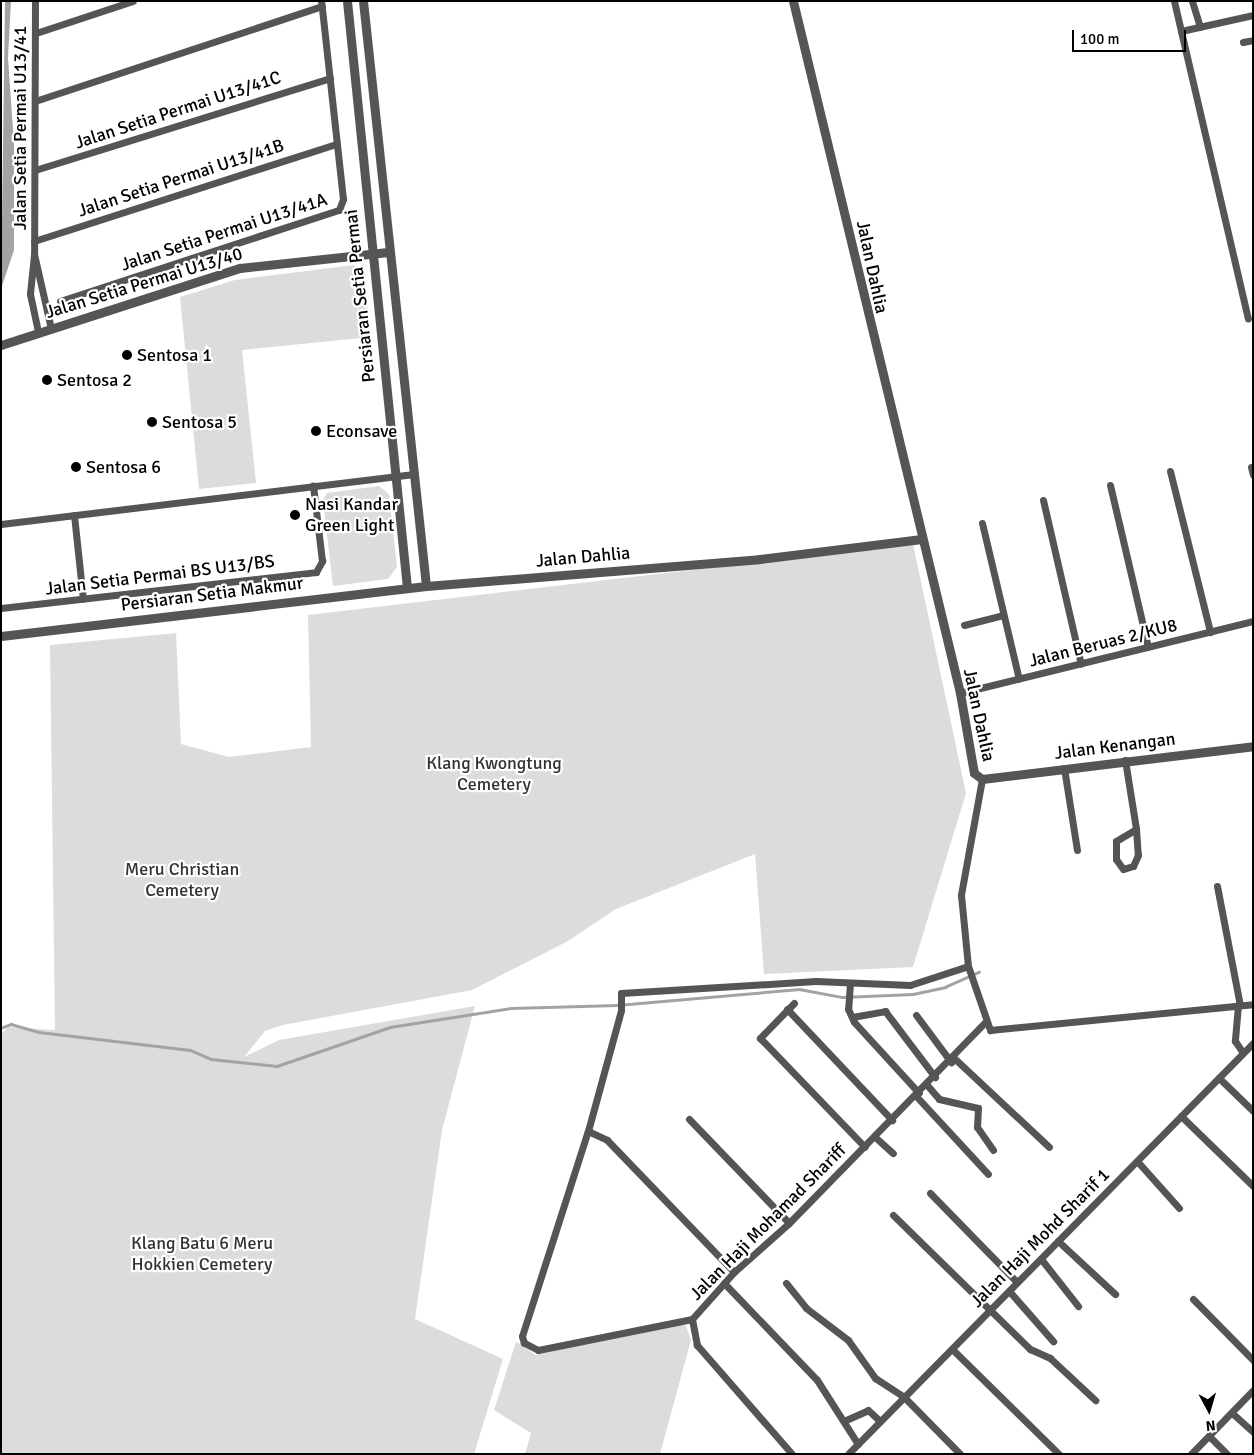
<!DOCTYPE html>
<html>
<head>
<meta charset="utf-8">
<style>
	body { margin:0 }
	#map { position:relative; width:1254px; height:1455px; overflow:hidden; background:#fff; font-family:Signika,sans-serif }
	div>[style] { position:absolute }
	.green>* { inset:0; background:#dcdcdc }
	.water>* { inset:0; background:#a3a3a3 }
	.stream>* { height:2.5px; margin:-1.25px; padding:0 1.25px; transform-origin:1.25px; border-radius:1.25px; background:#a3a3a3 }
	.minor>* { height:7px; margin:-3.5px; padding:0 3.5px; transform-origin:3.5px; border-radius:3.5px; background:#555 }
	.tertiary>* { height:9px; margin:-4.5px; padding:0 4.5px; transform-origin:4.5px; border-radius:4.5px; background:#555 }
	.dots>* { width:14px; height:14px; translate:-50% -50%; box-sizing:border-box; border:2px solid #fff; border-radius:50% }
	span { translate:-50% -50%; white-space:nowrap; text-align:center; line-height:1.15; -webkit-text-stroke:4.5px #fff; paint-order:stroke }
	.street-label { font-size:18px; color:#000 }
	.poi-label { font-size:18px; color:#000 }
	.left { translate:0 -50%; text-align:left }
	.park-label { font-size:18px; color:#333 }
	.frame { position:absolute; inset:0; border:2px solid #000; pointer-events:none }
	.north { position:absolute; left:1184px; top:1385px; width:50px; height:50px; -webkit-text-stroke:4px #fff; paint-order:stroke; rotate:174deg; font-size:14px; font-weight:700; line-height:20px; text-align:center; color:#000 }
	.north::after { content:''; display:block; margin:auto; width:18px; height:22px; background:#000; clip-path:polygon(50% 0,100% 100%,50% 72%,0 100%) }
	.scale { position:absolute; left:1072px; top:30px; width:114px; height:22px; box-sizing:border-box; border:2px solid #000; border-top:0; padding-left:6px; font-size:15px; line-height:18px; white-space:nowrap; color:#000; -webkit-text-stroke:4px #fff; paint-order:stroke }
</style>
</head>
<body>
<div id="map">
	<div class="green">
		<div style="clip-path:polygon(354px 265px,364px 275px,371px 337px,242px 350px,256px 483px,199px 489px,180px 297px,235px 280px)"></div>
		<div style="clip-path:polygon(379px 486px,389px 494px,397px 567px,388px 579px,333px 586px,323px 500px,327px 493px)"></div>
		<div style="clip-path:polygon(913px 544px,966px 793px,913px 967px,764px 974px,755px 854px,616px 909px,568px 941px,472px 990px,283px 1025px,265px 1031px,244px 1057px,279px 1040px,475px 1006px,442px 1130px,415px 1319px,503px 1359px,474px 1454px,1px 1454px,1px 1034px,8px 1027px,55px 1030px,50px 645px,176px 633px,181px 744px,229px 757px,311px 747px,308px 615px)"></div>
		<div style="clip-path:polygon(677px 1323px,686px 1326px,691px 1340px,660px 1454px,525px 1454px,531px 1433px,494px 1410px,516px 1342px,536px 1355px)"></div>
	</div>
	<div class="water">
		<div style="clip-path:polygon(5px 1px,11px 1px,8px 58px,14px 144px,14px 250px,1px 289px)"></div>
	</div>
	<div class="stream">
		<div style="left:1px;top:1028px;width:11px;rotate:-22deg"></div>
		<div style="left:11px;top:1024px;width:29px;rotate:16deg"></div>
		<div style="left:39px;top:1032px;width:152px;rotate:6.8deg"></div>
		<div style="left:190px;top:1050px;width:23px;rotate:23deg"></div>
		<div style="left:211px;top:1059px;width:66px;rotate:6.1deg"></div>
		<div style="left:277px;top:1066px;width:120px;rotate:-19deg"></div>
		<div style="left:390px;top:1027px;width:122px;rotate:-8.9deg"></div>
		<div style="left:511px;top:1008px;width:106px;rotate:-1.6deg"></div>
		<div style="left:617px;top:1005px;width:183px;rotate:-5deg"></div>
		<div style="left:799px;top:989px;width:44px;rotate:10.5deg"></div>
		<div style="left:842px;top:997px;width:71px;rotate:-2.4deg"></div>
		<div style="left:913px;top:994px;width:33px;rotate:-12deg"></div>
		<div style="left:945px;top:987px;width:37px;rotate:-24deg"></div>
	</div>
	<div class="minor">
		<div style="left:35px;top:1px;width:253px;rotate:90.2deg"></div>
		<div style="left:34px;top:254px;width:77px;rotate:77.2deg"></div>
		<div style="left:1174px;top:1px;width:326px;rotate:76.9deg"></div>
		<div style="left:1192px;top:1px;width:27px;rotate:73deg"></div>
		<div style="left:1181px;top:31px;width:74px;rotate:-12.5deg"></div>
		<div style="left:36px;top:33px;width:102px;rotate:-18.3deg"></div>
		<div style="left:1243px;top:42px;width:10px;rotate:-11deg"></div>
		<div style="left:35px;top:101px;width:302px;rotate:-18.3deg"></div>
		<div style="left:35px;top:170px;width:309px;rotate:-17.3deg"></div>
		<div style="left:34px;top:241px;width:318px;rotate:-17.8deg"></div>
		<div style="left:34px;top:255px;width:39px;rotate:96deg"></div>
		<div style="left:30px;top:294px;width:40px;rotate:78deg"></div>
		<div style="left:60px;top:301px;width:293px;rotate:-18.1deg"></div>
		<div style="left:339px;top:210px;width:12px;rotate:-70deg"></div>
		<div style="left:343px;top:199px;width:199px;rotate:-96.3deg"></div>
		<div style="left:1251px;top:467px;width:8px;rotate:76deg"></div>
		<div style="left:1170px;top:471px;width:166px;rotate:76deg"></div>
		<div style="left:1110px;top:485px;width:166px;rotate:76.8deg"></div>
		<div style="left:1043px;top:500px;width:168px;rotate:77deg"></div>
		<div style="left:74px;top:515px;width:84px;rotate:83.9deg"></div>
		<div style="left:982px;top:523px;width:160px;rotate:76.7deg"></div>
		<div style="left:1px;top:524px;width:414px;rotate:-6.9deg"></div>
		<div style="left:1px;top:608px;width:317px;rotate:-6.5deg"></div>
		<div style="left:316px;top:572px;width:13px;rotate:-61deg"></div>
		<div style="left:322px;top:561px;width:76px;rotate:-96.8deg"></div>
		<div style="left:964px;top:625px;width:40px;rotate:-14.4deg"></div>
		<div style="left:960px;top:693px;width:302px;rotate:-13.8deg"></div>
		<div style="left:1125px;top:760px;width:70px;rotate:80.9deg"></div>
		<div style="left:1136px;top:829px;width:26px;rotate:86deg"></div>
		<div style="left:1138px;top:855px;width:12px;rotate:114deg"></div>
		<div style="left:1133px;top:866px;width:10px;rotate:163deg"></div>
		<div style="left:1123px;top:869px;width:12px;rotate:-125deg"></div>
		<div style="left:1116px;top:859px;width:18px;rotate:-90deg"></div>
		<div style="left:1116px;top:841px;width:23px;rotate:-31deg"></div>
		<div style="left:1064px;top:768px;width:83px;rotate:81deg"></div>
		<div style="left:982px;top:779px;width:118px;rotate:100.3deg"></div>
		<div style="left:961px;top:895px;width:71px;rotate:84.4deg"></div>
		<div style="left:968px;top:966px;width:68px;rotate:71deg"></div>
		<div style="left:990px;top:1030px;width:264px;rotate:-5.6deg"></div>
		<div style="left:1217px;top:886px;width:121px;rotate:79.1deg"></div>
		<div style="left:850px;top:983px;width:26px;rotate:94deg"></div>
		<div style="left:848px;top:1009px;width:14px;rotate:65deg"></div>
		<div style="left:854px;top:1022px;width:96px;rotate:47.5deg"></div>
		<div style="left:794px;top:1003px;width:49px;rotate:134.2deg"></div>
		<div style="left:760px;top:1038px;width:151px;rotate:46.1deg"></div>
		<div style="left:1238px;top:1005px;width:36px;rotate:95deg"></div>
		<div style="left:1235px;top:1041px;width:14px;rotate:56deg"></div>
		<div style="left:787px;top:1009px;width:153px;rotate:46.6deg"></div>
		<div style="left:916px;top:1015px;width:59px;rotate:53.3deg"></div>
		<div style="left:852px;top:1017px;width:34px;rotate:-10deg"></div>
		<div style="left:885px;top:1011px;width:83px;rotate:52.9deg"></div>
		<div style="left:954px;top:1058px;width:130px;rotate:43.1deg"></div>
		<div style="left:1219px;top:1078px;width:47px;rotate:44.1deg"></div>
		<div style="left:927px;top:1085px;width:18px;rotate:49deg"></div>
		<div style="left:939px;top:1099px;width:40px;rotate:13deg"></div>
		<div style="left:978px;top:1108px;width:19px;rotate:93deg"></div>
		<div style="left:977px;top:1127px;width:28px;rotate:55deg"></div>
		<div style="left:916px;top:1096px;width:106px;rotate:47.3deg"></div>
		<div style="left:1181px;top:1116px;width:100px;rotate:44.2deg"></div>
		<div style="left:689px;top:1119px;width:144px;rotate:46.1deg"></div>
		<div style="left:588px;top:1131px;width:21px;rotate:25deg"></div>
		<div style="left:607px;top:1140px;width:183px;rotate:46.1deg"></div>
		<div style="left:875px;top:1137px;width:24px;rotate:42deg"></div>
		<div style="left:1137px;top:1161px;width:63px;rotate:48.2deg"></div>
		<div style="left:930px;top:1193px;width:124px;rotate:45.7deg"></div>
		<div style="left:893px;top:1215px;width:192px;rotate:44.4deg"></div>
		<div style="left:1030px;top:1349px;width:22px;rotate:24deg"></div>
		<div style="left:1050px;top:1358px;width:62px;rotate:43deg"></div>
		<div style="left:1058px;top:1241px;width:78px;rotate:42.9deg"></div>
		<div style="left:1041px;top:1259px;width:60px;rotate:51.8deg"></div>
		<div style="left:724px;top:1283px;width:134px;rotate:46.2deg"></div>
		<div style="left:817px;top:1380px;width:76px;rotate:57.4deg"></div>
		<div style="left:786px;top:1283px;width:32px;rotate:51deg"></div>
		<div style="left:806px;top:1308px;width:53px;rotate:37.3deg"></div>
		<div style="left:848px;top:1340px;width:47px;rotate:54.6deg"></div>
		<div style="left:875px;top:1378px;width:35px;rotate:33deg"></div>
		<div style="left:904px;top:1397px;width:80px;rotate:45.5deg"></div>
		<div style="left:1009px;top:1291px;width:67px;rotate:48.7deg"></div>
		<div style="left:1193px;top:1299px;width:86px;rotate:45.5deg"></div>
		<div style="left:692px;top:1319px;width:157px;rotate:168.6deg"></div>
		<div style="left:538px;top:1350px;width:16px;rotate:-153deg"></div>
		<div style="left:524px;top:1343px;width:7px;rotate:-106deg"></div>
		<div style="left:522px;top:1336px;width:215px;rotate:-72.2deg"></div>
		<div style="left:588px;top:1131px;width:125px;rotate:-74.7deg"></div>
		<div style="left:621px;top:1010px;width:17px;rotate:-90deg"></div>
		<div style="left:621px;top:993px;width:195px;rotate:-3.5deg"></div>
		<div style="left:816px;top:981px;width:94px;rotate:2.4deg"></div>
		<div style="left:910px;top:985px;width:61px;rotate:-18.1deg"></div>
		<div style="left:952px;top:1349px;width:150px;rotate:44.5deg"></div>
		<div style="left:1232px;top:1413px;width:28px;rotate:42deg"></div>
		<div style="left:846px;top:1420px;width:24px;rotate:-24deg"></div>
		<div style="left:868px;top:1410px;width:16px;rotate:43deg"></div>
		<div style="left:1209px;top:1436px;width:25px;rotate:45deg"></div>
		<div style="left:792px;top:1454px;width:145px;rotate:-131.1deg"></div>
		<div style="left:697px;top:1345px;width:26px;rotate:-101deg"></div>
		<div style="left:692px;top:1319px;width:63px;rotate:-48.2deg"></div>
		<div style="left:734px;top:1272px;width:74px;rotate:-41.7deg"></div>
		<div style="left:789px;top:1223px;width:279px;rotate:-45.7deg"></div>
		<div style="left:848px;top:1454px;width:577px;rotate:-45.42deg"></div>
		<div style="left:1191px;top:1454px;width:89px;rotate:-45.9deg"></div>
	</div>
	<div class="tertiary">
		<div style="left:347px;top:1px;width:590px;rotate:84.16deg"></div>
		<div style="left:363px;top:1px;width:588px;rotate:83.85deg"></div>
		<div style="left:793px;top:1px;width:712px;rotate:76.43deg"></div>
		<div style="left:960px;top:693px;width:81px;rotate:80.1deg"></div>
		<div style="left:974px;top:773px;width:10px;rotate:37deg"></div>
		<div style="left:982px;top:779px;width:273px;rotate:-6.9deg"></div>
		<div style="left:1px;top:345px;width:251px;rotate:-17.9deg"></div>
		<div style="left:240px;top:268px;width:149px;rotate:-6.2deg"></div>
		<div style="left:1px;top:636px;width:428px;rotate:-6.7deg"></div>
		<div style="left:426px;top:586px;width:334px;rotate:-4.6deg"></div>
		<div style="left:759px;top:559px;width:164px;rotate:-7deg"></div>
	</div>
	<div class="dots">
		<div style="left:127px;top:355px;background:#000"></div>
		<div style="left:47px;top:380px;background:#000"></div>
		<div style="left:152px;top:422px;background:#000"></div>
		<div style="left:316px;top:431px;background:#000"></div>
		<div style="left:76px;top:467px;background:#000"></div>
		<div style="left:295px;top:515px;background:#000"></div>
	</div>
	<div class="street-label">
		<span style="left:178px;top:110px;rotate:-18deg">Jalan Setia Permai U13/41C</span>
		<span style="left:20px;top:128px;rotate:-90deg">Jalan Setia Permai U13/41</span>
		<span style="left:181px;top:178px;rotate:-18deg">Jalan Setia Permai U13/41B</span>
		<span style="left:224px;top:232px;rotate:-18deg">Jalan Setia Permai U13/41A</span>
		<span style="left:872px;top:267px;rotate:78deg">Jalan Dahlia</span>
		<span style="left:144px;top:283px;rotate:-17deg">Jalan Setia Permai U13/40</span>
		<span style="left:360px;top:296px;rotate:-96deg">Persiaran Setia Permai</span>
		<span style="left:583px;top:557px;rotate:-5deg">Jalan Dahlia</span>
		<span style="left:160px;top:575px;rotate:-7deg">Jalan Setia Permai BS U13/BS</span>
		<span style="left:212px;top:594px;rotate:-7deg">Persiaran Setia Makmur</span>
		<span style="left:1103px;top:643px;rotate:-14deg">Jalan Beruas 2/KU8</span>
		<span style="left:979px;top:715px;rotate:78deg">Jalan Dahlia</span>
		<span style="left:1115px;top:746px;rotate:-7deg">Jalan Kenangan</span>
		<span style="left:768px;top:1222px;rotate:-45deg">Jalan Haji Mohamad Shariff</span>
		<span style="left:1040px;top:1238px;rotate:-45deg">Jalan Haji Mohd Sharif 1</span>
	</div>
	<div class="poi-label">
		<span class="left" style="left:137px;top:355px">Sentosa 1</span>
		<span class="left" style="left:57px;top:380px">Sentosa 2</span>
		<span class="left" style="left:162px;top:422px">Sentosa 5</span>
		<span class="left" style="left:326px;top:431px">Econsave</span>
		<span class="left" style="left:86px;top:467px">Sentosa 6</span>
		<span class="left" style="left:305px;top:515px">Nasi Kandar<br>Green Light</span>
	</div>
	<div class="park-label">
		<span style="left:494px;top:774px">Klang Kwongtung<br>Cemetery</span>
		<span style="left:182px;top:880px">Meru Christian<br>Cemetery</span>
		<span style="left:202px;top:1254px">Klang Batu 6 Meru<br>Hokkien Cemetery</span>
	</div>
	<div class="frame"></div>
	<div class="north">N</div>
	<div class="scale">100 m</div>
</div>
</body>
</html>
